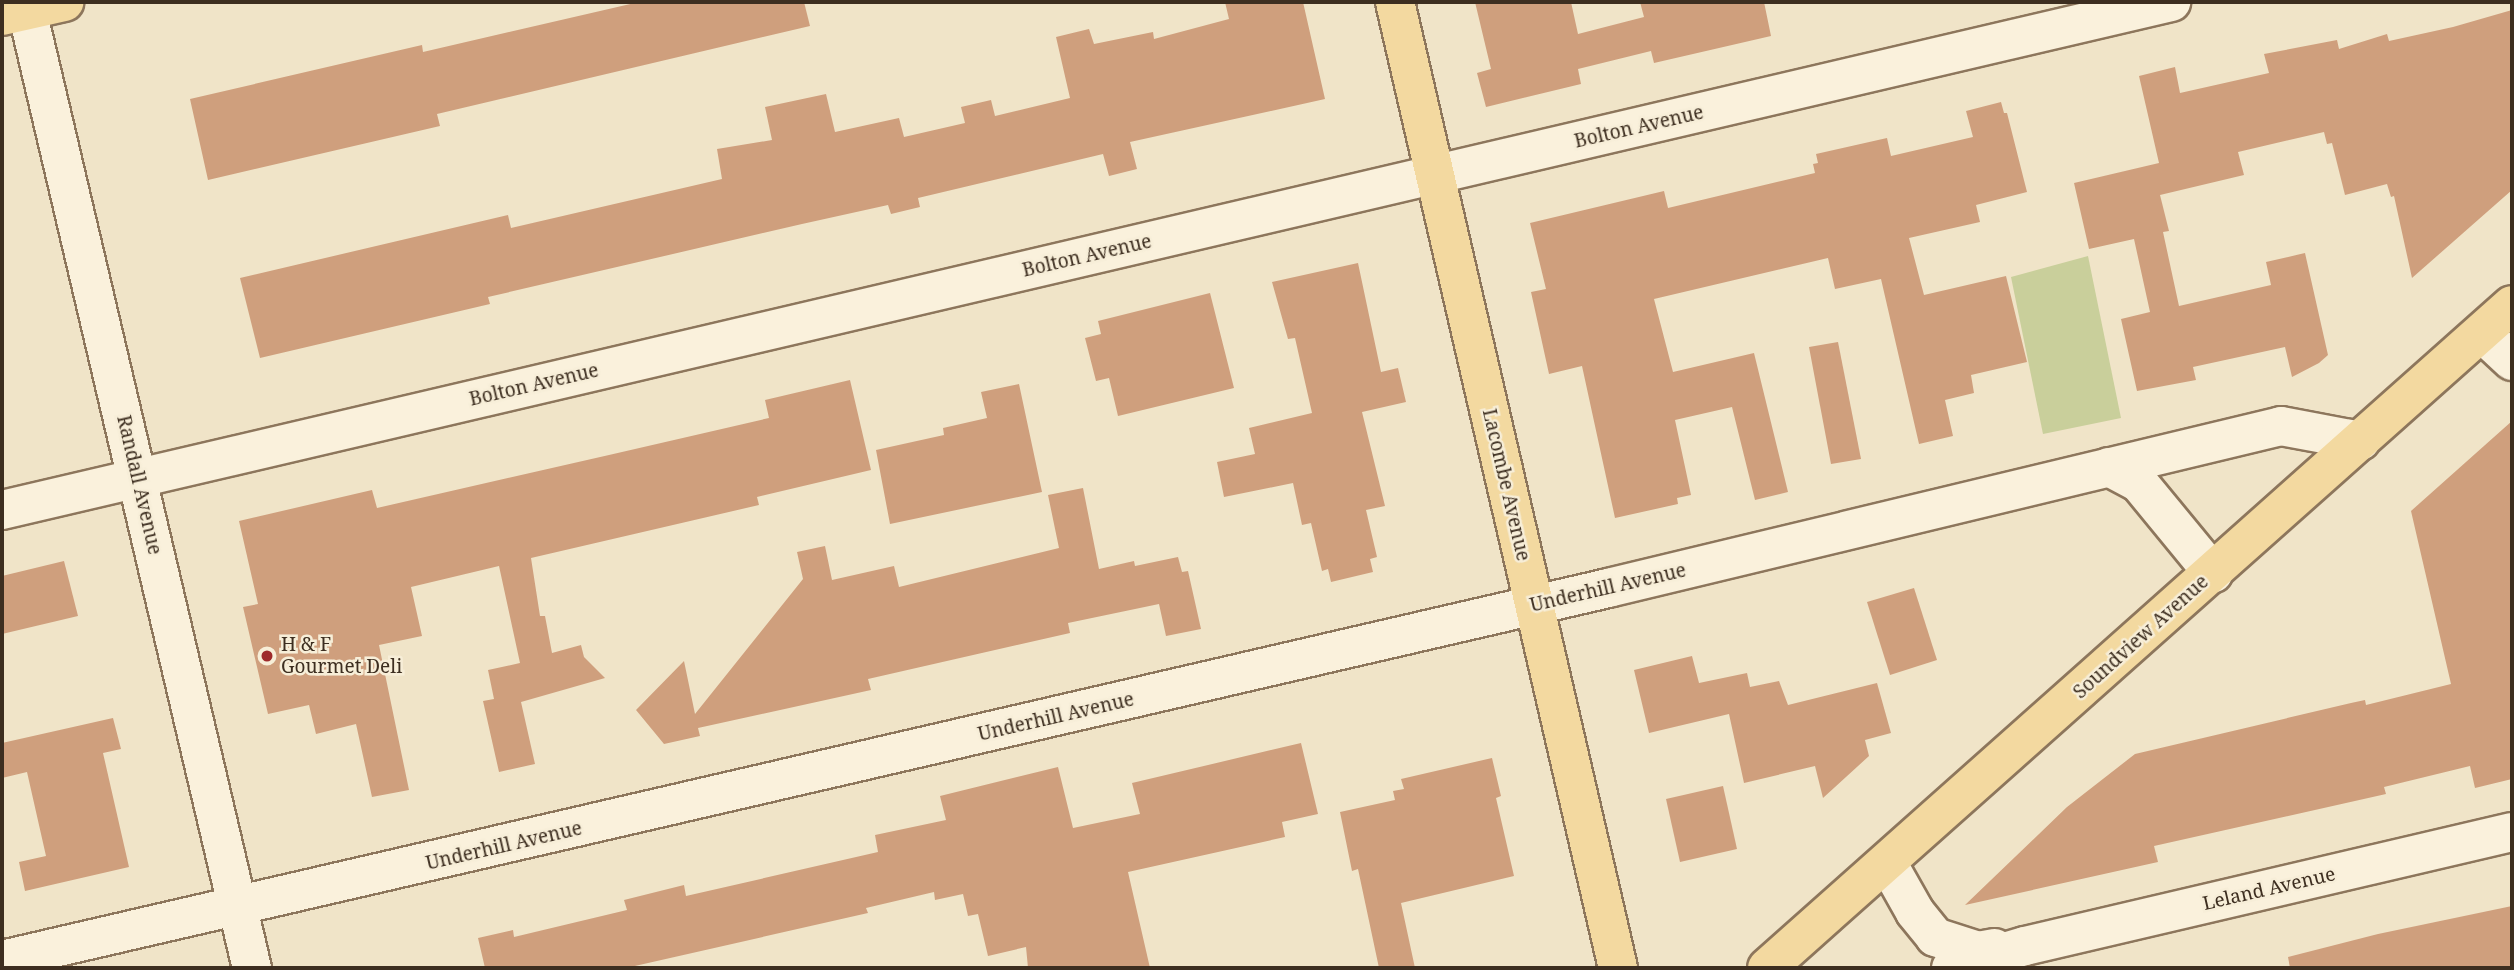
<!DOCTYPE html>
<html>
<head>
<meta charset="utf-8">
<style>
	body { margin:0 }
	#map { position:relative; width:2514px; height:970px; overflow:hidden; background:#f0e4c8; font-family:"Noto Serif",serif }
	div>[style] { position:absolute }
	.green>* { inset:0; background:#c9cf9b }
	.building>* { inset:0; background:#cf9f7d }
	.roads { filter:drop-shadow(2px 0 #8d765c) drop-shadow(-2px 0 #8d765c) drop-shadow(0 2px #8d765c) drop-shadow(0 -2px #8d765c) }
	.minor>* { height:38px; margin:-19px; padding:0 19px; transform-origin:19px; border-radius:19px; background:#faf1dc }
	.major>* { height:38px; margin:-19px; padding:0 19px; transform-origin:19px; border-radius:19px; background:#f3d9a0 }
	.dots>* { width:19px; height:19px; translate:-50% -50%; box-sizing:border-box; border:4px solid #f7eed8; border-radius:50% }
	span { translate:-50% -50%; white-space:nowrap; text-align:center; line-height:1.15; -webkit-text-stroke:5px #f7eed8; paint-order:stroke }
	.street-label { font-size:19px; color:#3d2e20 }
	.poi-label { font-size:19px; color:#3d2e20 }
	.left { translate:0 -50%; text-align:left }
	.frame { position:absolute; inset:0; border:4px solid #3d2e20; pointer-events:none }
</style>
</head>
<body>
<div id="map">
	<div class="green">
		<div style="clip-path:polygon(2088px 256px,2121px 418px,2043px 434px,2011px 277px)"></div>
	</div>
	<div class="building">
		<div style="clip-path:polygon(639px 2px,804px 2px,810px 26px,437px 114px,440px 126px,208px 180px,190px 99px,422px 45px,423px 52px)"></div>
		<div style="clip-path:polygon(1225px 2px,1303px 2px,1325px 99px,1130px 142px,1137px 169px,1109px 176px,1103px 154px,918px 198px,920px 207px,891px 214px,888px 205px,802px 224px,488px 297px,490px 304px,260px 358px,240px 278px,508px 215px,511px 228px,722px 179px,717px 149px,772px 140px,765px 107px,826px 94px,835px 132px,899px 118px,904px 137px,965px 123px,961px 107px,991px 100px,995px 116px,1070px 98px,1056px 37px,1089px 29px,1094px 44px,1153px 32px,1154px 39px,1229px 19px)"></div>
		<div style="clip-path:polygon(1475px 2px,1571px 2px,1578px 34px,1644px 17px,1640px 2px,1764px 2px,1771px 36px,1654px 63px,1651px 51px,1578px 69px,1581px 84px,1486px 107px,1477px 73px,1491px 69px)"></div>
		<div style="clip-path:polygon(2512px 10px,2512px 190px,2412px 278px,2394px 196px,2391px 197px,2387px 184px,2345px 195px,2332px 143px,2327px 144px,2324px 132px,2238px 152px,2244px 175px,2160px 195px,2169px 231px,2163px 232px,2179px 306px,2271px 285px,2266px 262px,2305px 253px,2328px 355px,2319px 363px,2292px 377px,2285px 347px,2193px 367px,2196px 380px,2137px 391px,2121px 319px,2150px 312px,2134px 239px,2089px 249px,2074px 183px,2159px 163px,2139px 76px,2175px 67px,2180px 93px,2269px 73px,2264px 54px,2337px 40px,2339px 49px,2387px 34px,2389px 41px,2453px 27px)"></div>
		<div style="clip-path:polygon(2001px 102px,2004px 113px,2007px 113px,2027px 192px,1976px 205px,1980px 222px,1909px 238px,1924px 295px,2006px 276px,2027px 362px,1971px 375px,1974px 393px,1945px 400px,1953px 436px,1919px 444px,1881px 279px,1835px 289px,1828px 258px,1654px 299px,1673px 372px,1754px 353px,1788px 492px,1755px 500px,1732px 407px,1675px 420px,1691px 495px,1677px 498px,1678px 504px,1615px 518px,1582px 366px,1549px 374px,1531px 292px,1546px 289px,1530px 223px,1664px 191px,1668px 208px,1815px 173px,1813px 164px,1818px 163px,1816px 154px,1887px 138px,1891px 156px,1973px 137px,1966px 111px)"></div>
		<div style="clip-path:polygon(1358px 263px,1381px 372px,1398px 368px,1406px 402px,1362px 412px,1385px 506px,1366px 510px,1377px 557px,1370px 559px,1373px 572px,1331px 582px,1328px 569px,1322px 571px,1311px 523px,1302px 525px,1293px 483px,1224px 497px,1217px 462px,1255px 454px,1249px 428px,1312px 413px,1295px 338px,1288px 339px,1272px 282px)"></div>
		<div style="clip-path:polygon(1210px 293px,1234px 388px,1118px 416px,1109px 378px,1096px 381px,1085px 338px,1101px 334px,1098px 321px)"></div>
		<div style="clip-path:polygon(1838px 342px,1861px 459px,1831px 464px,1809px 347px)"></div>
		<div style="clip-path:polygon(850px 380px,871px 470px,757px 497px,759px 505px,531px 558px,540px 616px,545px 616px,552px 653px,581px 645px,584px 657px,605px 678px,521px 702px,535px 764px,499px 772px,483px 701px,494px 699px,488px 670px,520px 663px,499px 566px,411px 587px,422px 636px,379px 645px,409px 790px,372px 797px,356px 724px,316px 734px,309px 705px,268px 714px,243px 607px,258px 604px,239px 521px,372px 490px,377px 508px,609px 455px,769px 418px,765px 400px)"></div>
		<div style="clip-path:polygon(1019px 384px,1042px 492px,890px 524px,876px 450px,944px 435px,943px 428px,987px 418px,981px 392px)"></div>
		<div style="clip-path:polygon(2512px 421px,2512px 779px,2475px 788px,2470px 766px,2384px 787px,2386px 794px,2154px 846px,2158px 862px,1965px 905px,2067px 807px,2135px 754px,2351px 703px,2365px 700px,2366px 705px,2451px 684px,2411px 511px)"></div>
		<div style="clip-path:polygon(1083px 488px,1099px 569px,1134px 561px,1135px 566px,1178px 557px,1182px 572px,1188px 571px,1201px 629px,1166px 636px,1159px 604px,1068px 623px,1070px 633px,868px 679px,871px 690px,698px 728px,700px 736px,664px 744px,636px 710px,684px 661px,695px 714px,803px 579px,797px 552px,825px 546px,832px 580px,894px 566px,899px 587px,1059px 548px,1048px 495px)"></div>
		<div style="clip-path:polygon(64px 561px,78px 616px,2px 634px,2px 576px)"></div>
		<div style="clip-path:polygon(1914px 588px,1937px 660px,1890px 675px,1867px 602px)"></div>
		<div style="clip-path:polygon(1692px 656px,1699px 683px,1747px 673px,1750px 687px,1779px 681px,1788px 705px,1877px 683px,1891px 733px,1865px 740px,1869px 756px,1823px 798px,1815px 766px,1744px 783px,1729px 714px,1649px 733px,1634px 670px)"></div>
		<div style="clip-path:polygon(113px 718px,121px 749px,103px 753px,129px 867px,25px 891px,19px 862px,46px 856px,27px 772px,2px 778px,2px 743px)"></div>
		<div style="clip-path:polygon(1301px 743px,1318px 814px,1282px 822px,1285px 837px,1128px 872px,1150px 968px,1028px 968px,1026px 947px,988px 956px,978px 914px,968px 916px,963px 894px,935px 900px,934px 892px,866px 908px,868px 913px,626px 968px,485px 968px,478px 938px,513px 930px,514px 937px,627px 910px,624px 900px,684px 885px,686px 896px,878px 852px,875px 835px,946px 820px,940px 796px,1058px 767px,1073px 828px,1140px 814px,1132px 783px)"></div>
		<div style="clip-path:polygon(1492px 758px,1501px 796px,1496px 798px,1514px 876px,1401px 903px,1415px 968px,1379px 968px,1358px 869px,1352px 871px,1340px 812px,1395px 800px,1393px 791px,1404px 789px,1401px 779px)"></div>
		<div style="clip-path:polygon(1723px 786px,1737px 849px,1680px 862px,1666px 799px)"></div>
		<div style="clip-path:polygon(2512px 906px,2512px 968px,2290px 968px,2288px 957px,2378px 934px)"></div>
	</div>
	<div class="roads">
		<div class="minor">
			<div style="left:25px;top:2px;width:992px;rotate:76.78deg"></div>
			<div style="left:2482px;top:333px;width:41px;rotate:43deg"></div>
			<div style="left:2109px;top:467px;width:34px;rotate:28deg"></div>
			<div style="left:2139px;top:483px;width:117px;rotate:50.6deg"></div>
			<div style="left:2px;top:510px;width:2228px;rotate:-13.18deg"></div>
			<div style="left:1888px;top:864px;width:55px;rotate:60.6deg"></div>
			<div style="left:1915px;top:912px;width:32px;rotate:51deg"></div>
			<div style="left:1935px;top:937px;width:45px;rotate:18deg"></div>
			<div style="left:1978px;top:951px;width:17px;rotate:-10deg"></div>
			<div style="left:2px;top:960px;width:1649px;rotate:-13.04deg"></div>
			<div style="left:1608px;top:588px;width:692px;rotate:-13.53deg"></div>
			<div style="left:2281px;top:426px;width:81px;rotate:10.6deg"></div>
			<div style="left:1951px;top:968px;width:77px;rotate:-16.6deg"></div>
			<div style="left:2025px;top:946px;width:500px;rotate:-13.17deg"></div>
		</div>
		<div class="major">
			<div style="left:1395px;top:2px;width:991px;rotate:77deg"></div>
			<div style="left:2px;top:16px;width:64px;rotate:-12.7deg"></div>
			<div style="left:1767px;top:968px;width:997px;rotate:-41.67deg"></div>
		</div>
	</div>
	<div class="dots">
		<div style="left:267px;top:656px;background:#9e2a2b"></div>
	</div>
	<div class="street-label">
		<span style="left:1639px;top:127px;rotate:-13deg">Bolton Avenue</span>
		<span style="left:1087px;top:256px;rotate:-13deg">Bolton Avenue</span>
		<span style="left:534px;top:385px;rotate:-13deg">Bolton Avenue</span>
		<span style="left:139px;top:485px;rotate:77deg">Randall Avenue</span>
		<span style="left:1506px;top:485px;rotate:77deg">Lacombe Avenue</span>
		<span style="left:1608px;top:588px;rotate:-13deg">Underhill Avenue</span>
		<span style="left:2141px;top:637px;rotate:-42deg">Soundview Avenue</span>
		<span style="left:1056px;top:717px;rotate:-13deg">Underhill Avenue</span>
		<span style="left:504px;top:846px;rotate:-13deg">Underhill Avenue</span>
		<span style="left:2269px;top:889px;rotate:-13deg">Leland Avenue</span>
	</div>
	<div class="poi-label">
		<span class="left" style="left:281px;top:656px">H &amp; F<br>Gourmet Deli</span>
	</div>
	<div class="frame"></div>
</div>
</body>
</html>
